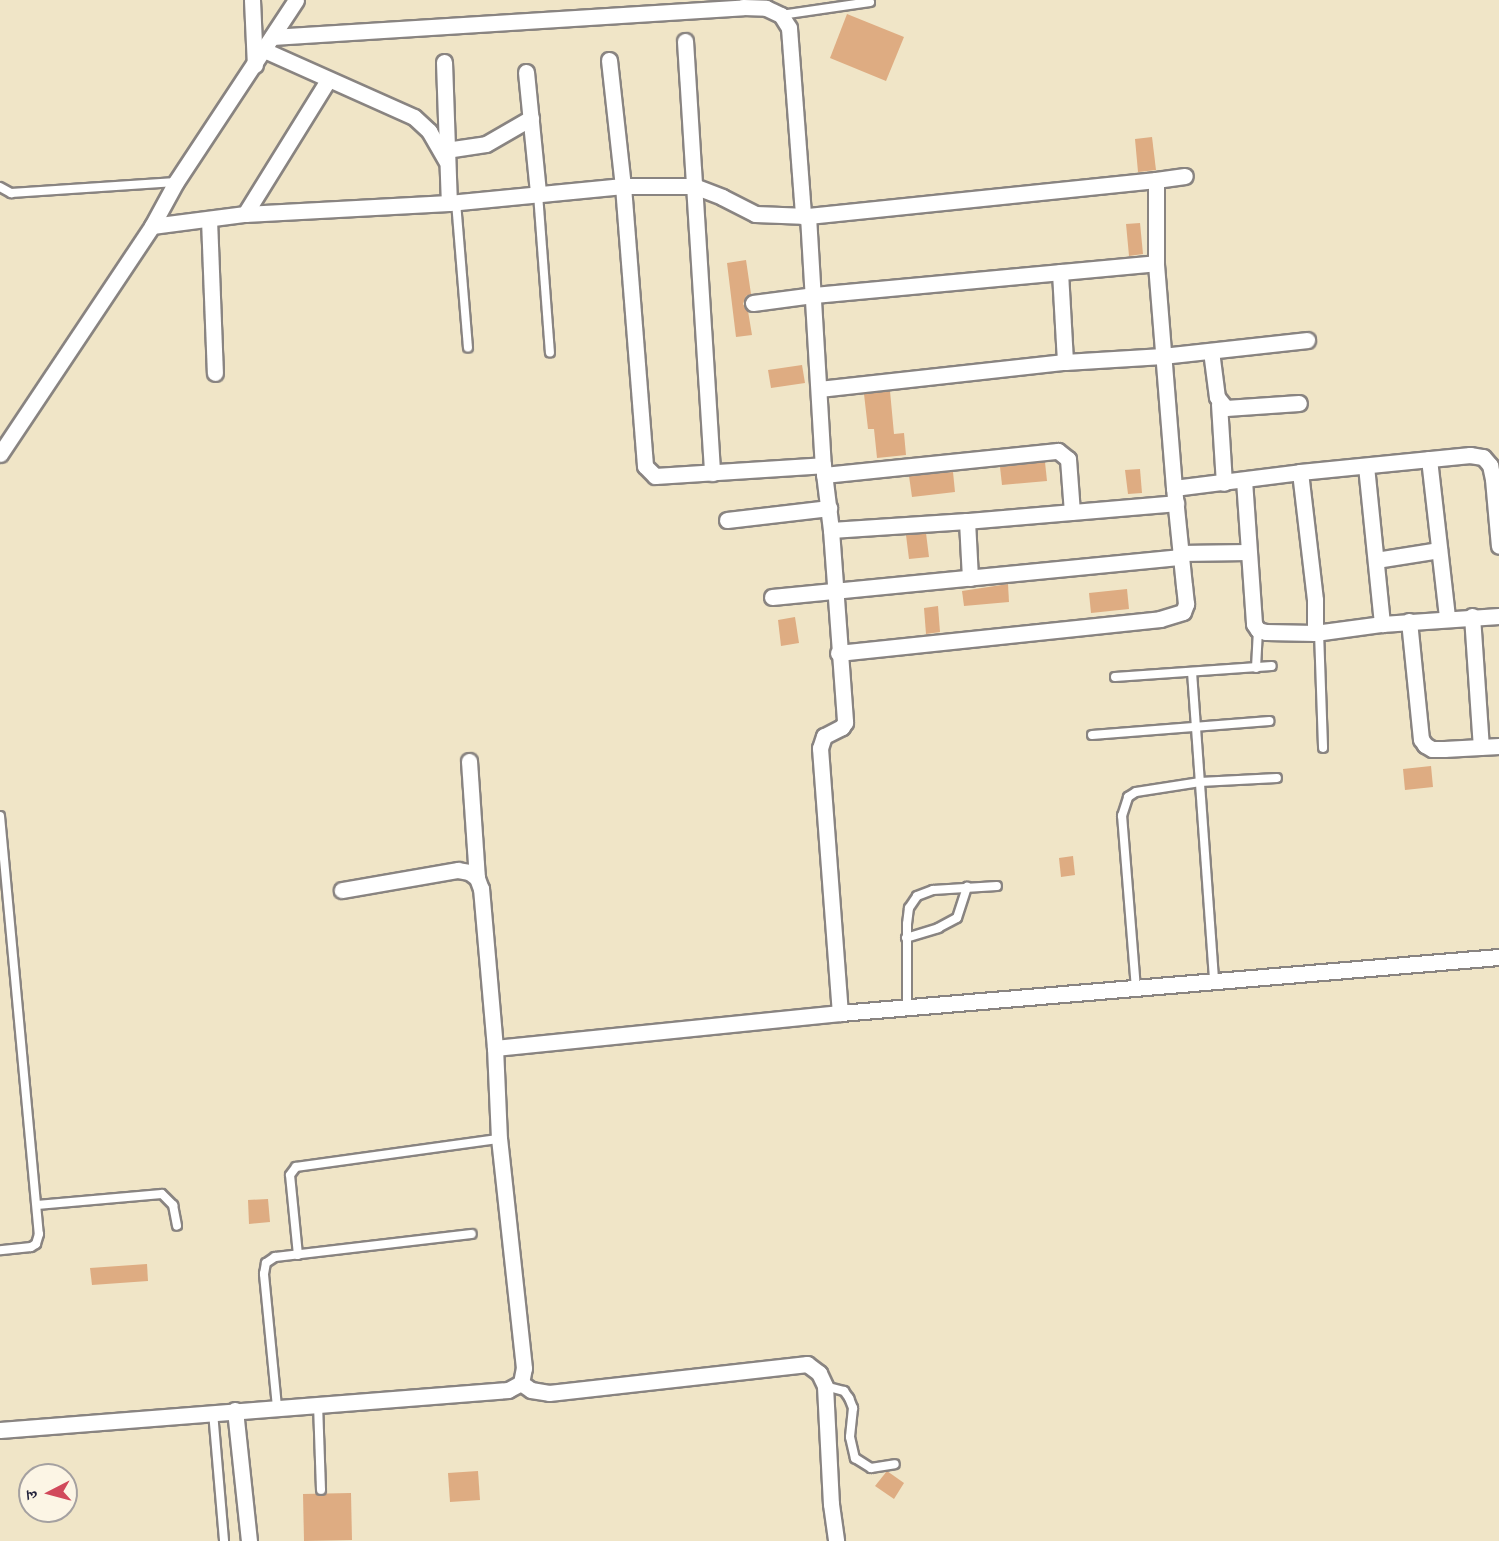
<!DOCTYPE html>
<html>
<head>
<meta charset="utf-8">
<style>
	body { margin:0 }
	#map { position:relative; width:1499px; height:1541px; overflow:hidden; background:#f0e5c7; font-family:"EB Garamond","Noto Serif Devanagari",serif }
	div>[style] { position:absolute }
	.building>* { inset:0; background:#deac82 }
	.roads { filter:drop-shadow(2px 0 #898481) drop-shadow(-2px 0 #898481) drop-shadow(0 2px #898481) drop-shadow(0 -2px #898481) }
	.lane>* { height:8px; margin:-4px; padding:0 4px; transform-origin:4px; border-radius:4px; background:#fff }
	.street>* { height:15px; margin:-7.5px; padding:0 7.5px; transform-origin:7.5px; border-radius:7.5px; background:#fff }
	span { translate:-50% -50%; white-space:nowrap; text-align:center; line-height:1.15; -webkit-text-stroke:5px #fcf5e5; paint-order:stroke }
	.north { position:absolute; left:18px; top:1463px; width:60px; height:60px; box-sizing:border-box; background:#fcf5e5; border:2px solid #a5a1a1; border-radius:50%; rotate:264deg; font-size:16px; font-weight:700; line-height:24px; text-align:center; color:#22223b }
	.north::after { content:''; display:block; margin:auto; width:21px; height:27px; background:#d1495b; clip-path:polygon(50% 0,100% 100%,50% 72%,0 100%) }
</style>
</head>
<body>
<div id="map">
	<div class="building">
		<div style="clip-path:polygon(847px 14px,904px 37px,886px 81px,830px 58px)"></div>
		<div style="clip-path:polygon(1152px 137px,1156px 170px,1138px 172px,1135px 139px)"></div>
		<div style="clip-path:polygon(1140px 223px,1143px 254px,1129px 256px,1126px 224px)"></div>
		<div style="clip-path:polygon(746px 260px,751px 294px,746px 296px,743px 304px,748px 311px,752px 335px,736px 337px,727px 263px)"></div>
		<div style="clip-path:polygon(802px 365px,805px 383px,771px 388px,768px 370px)"></div>
		<div style="clip-path:polygon(890px 391px,894px 434px,904px 433px,906px 455px,877px 458px,874px 429px,868px 429px,864px 394px)"></div>
		<div style="clip-path:polygon(1045px 462px,1047px 481px,1002px 485px,1000px 467px)"></div>
		<div style="clip-path:polygon(1140px 469px,1142px 493px,1128px 494px,1125px 470px)"></div>
		<div style="clip-path:polygon(953px 472px,955px 492px,912px 497px,909px 476px)"></div>
		<div style="clip-path:polygon(926px 533px,929px 557px,909px 559px,906px 535px)"></div>
		<div style="clip-path:polygon(1008px 584px,1009px 602px,964px 606px,962px 591px)"></div>
		<div style="clip-path:polygon(1127px 589px,1129px 609px,1091px 613px,1089px 593px)"></div>
		<div style="clip-path:polygon(938px 606px,940px 632px,926px 634px,924px 608px)"></div>
		<div style="clip-path:polygon(795px 617px,799px 643px,781px 646px,778px 620px)"></div>
		<div style="clip-path:polygon(1431px 766px,1433px 787px,1405px 790px,1403px 769px)"></div>
		<div style="clip-path:polygon(1073px 856px,1075px 875px,1061px 877px,1059px 858px)"></div>
		<div style="clip-path:polygon(268px 1199px,270px 1222px,249px 1224px,248px 1200px)"></div>
		<div style="clip-path:polygon(147px 1264px,148px 1281px,92px 1285px,90px 1268px)"></div>
		<div style="clip-path:polygon(478px 1471px,480px 1500px,450px 1502px,448px 1473px)"></div>
		<div style="clip-path:polygon(887px 1471px,904px 1483px,894px 1499px,875px 1486px)"></div>
		<div style="clip-path:polygon(351px 1493px,352px 1540px,304px 1541px,303px 1494px)"></div>
	</div>
	<div class="roads">
		<div class="lane">
			<div style="left:781px;top:15px;width:90px;rotate:-8.3deg"></div>
			<div style="left:0;top:187px;width:13px;rotate:29deg"></div>
			<div style="left:11px;top:193px;width:165px;rotate:-3.8deg"></div>
			<div style="left:538px;top:194px;width:159px;rotate:85.7deg"></div>
			<div style="left:456px;top:202px;width:146px;rotate:85.3deg"></div>
			<div style="left:1319px;top:632px;width:116px;rotate:88deg"></div>
			<div style="left:1256px;top:668px;width:38px;rotate:-87deg"></div>
			<div style="left:1192px;top:672px;width:311px;rotate:85.9deg"></div>
			<div style="left:1115px;top:677px;width:157px;rotate:-4deg"></div>
			<div style="left:1092px;top:735px;width:178px;rotate:-4.5deg"></div>
			<div style="left:0;top:816px;width:420px;rotate:84.7deg"></div>
			<div style="left:39px;top:1234px;width:10px;rotate:107deg"></div>
			<div style="left:36px;top:1244px;width:6px;rotate:149deg"></div>
			<div style="left:31px;top:1247px;width:31px;rotate:174deg"></div>
			<div style="left:906px;top:938px;width:34px;rotate:-17deg"></div>
			<div style="left:938px;top:928px;width:21px;rotate:-28deg"></div>
			<div style="left:957px;top:918px;width:33px;rotate:-72deg"></div>
			<div style="left:1136px;top:989px;width:174px;rotate:-94.6deg"></div>
			<div style="left:1122px;top:816px;width:20px;rotate:-72deg"></div>
			<div style="left:1128px;top:797px;width:9px;rotate:-32deg"></div>
			<div style="left:1136px;top:792px;width:65px;rotate:-8.9deg"></div>
			<div style="left:1200px;top:782px;width:77px;rotate:-3deg"></div>
			<div style="left:907px;top:1007px;width:83px;rotate:-90deg"></div>
			<div style="left:907px;top:924px;width:16px;rotate:-83deg"></div>
			<div style="left:909px;top:908px;width:14px;rotate:-56deg"></div>
			<div style="left:917px;top:896px;width:17px;rotate:-21deg"></div>
			<div style="left:933px;top:890px;width:64px;rotate:-3.6deg"></div>
			<div style="left:37px;top:1205px;width:125px;rotate:-5deg"></div>
			<div style="left:162px;top:1194px;width:16px;rotate:45deg"></div>
			<div style="left:173px;top:1205px;width:21px;rotate:79deg"></div>
			<div style="left:298px;top:1255px;width:80px;rotate:-95.7deg"></div>
			<div style="left:290px;top:1175px;width:10px;rotate:-53deg"></div>
			<div style="left:296px;top:1167px;width:205px;rotate:-7.9deg"></div>
			<div style="left:825px;top:1386px;width:20px;rotate:15deg"></div>
			<div style="left:844px;top:1391px;width:9px;rotate:54deg"></div>
			<div style="left:849px;top:1398px;width:11px;rotate:68deg"></div>
			<div style="left:853px;top:1408px;width:29px;rotate:96deg"></div>
			<div style="left:850px;top:1437px;width:22px;rotate:77deg"></div>
			<div style="left:855px;top:1458px;width:19px;rotate:32deg"></div>
			<div style="left:871px;top:1468px;width:24px;rotate:-9deg"></div>
			<div style="left:318px;top:1404px;width:86px;rotate:88deg"></div>
			<div style="left:277px;top:1407px;width:134px;rotate:-95.6deg"></div>
			<div style="left:264px;top:1274px;width:11px;rotate:-80deg"></div>
			<div style="left:266px;top:1263px;width:11px;rotate:-34deg"></div>
			<div style="left:275px;top:1257px;width:198px;rotate:-6.7deg"></div>
			<div style="left:213px;top:1412px;width:129px;rotate:85.1deg"></div>
		</div>
		<div class="street">
			<div style="left:252px;top:0;width:65px;rotate:87.4deg"></div>
			<div style="left:272px;top:37px;width:472px;rotate:-3.6deg"></div>
			<div style="left:743px;top:7px;width:23px;rotate:2deg"></div>
			<div style="left:766px;top:8px;width:17px;rotate:25deg"></div>
			<div style="left:781px;top:15px;width:15px;rotate:58deg"></div>
			<div style="left:789px;top:28px;width:189px;rotate:85.7deg"></div>
			<div style="left:685px;top:41px;width:433px;rotate:86.4deg"></div>
			<div style="left:264px;top:50px;width:164px;rotate:24.1deg"></div>
			<div style="left:414px;top:117px;width:21px;rotate:43deg"></div>
			<div style="left:429px;top:131px;width:34px;rotate:60deg"></div>
			<div style="left:609px;top:60px;width:127px;rotate:83.7deg"></div>
			<div style="left:623px;top:186px;width:281px;rotate:85.5deg"></div>
			<div style="left:645px;top:466px;width:14px;rotate:45deg"></div>
			<div style="left:655px;top:476px;width:168px;rotate:-3.7deg"></div>
			<div style="left:444px;top:62px;width:141px;rotate:88deg"></div>
			<div style="left:526px;top:72px;width:122px;rotate:84.3deg"></div>
			<div style="left:446px;top:150px;width:40px;rotate:-8.5deg"></div>
			<div style="left:486px;top:144px;width:52px;rotate:-30deg"></div>
			<div style="left:245px;top:214px;width:158px;rotate:-58.2deg"></div>
			<div style="left:808px;top:216px;width:249px;rotate:86.6deg"></div>
			<div style="left:823px;top:465px;width:65px;rotate:83deg"></div>
			<div style="left:831px;top:530px;width:193px;rotate:85.8deg"></div>
			<div style="left:845px;top:722px;width:6px;rotate:121deg"></div>
			<div style="left:842px;top:727px;width:20px;rotate:153deg"></div>
			<div style="left:824px;top:736px;width:13px;rotate:108deg"></div>
			<div style="left:820px;top:748px;width:266px;rotate:85.7deg"></div>
			<div style="left:209px;top:219px;width:154px;rotate:87.8deg"></div>
			<div style="left:152px;top:226px;width:94px;rotate:-7.4deg"></div>
			<div style="left:245px;top:214px;width:204px;rotate:-3.1deg"></div>
			<div style="left:449px;top:203px;width:175px;rotate:-5.6deg"></div>
			<div style="left:623px;top:186px;width:71px"></div>
			<div style="left:694px;top:186px;width:30px;rotate:21deg"></div>
			<div style="left:722px;top:197px;width:37px;rotate:27deg"></div>
			<div style="left:755px;top:214px;width:53px;rotate:2.2deg"></div>
			<div style="left:808px;top:216px;width:350px;rotate:-5.9deg"></div>
			<div style="left:1060px;top:272px;width:90px;rotate:86.8deg"></div>
			<div style="left:753px;top:303px;width:62px;rotate:-7.5deg"></div>
			<div style="left:814px;top:295px;width:343px;rotate:-5.3deg"></div>
			<div style="left:1211px;top:351px;width:46px;rotate:82.6deg"></div>
			<div style="left:1217px;top:397px;width:14px;rotate:51deg"></div>
			<div style="left:1226px;top:408px;width:73px;rotate:-3.9deg"></div>
			<div style="left:819px;top:389px;width:247px;rotate:-6.3deg"></div>
			<div style="left:1065px;top:362px;width:98px;rotate:-3.5deg"></div>
			<div style="left:1163px;top:356px;width:145px;rotate:-6.3deg"></div>
			<div style="left:1219px;top:404px;width:79px;rotate:86.4deg"></div>
			<div style="left:0;top:454px;width:274px;rotate:-56.3deg"></div>
			<div style="left:152px;top:226px;width:50px;rotate:-61.4deg"></div>
			<div style="left:176px;top:182px;width:218px;rotate:-56.6deg"></div>
			<div style="left:1429px;top:459px;width:160px;rotate:83.5deg"></div>
			<div style="left:1366px;top:466px;width:159px;rotate:84.2deg"></div>
			<div style="left:1300px;top:472px;width:129px;rotate:83.3deg"></div>
			<div style="left:1315px;top:600px;width:33px;rotate:90deg"></div>
			<div style="left:1315px;top:633px;width:68px;rotate:-7.7deg"></div>
			<div style="left:1382px;top:624px;width:117px;rotate:-3.9deg"></div>
			<div style="left:824px;top:475px;width:235px;rotate:-5.9deg"></div>
			<div style="left:1058px;top:451px;width:13px;rotate:39deg"></div>
			<div style="left:1068px;top:459px;width:53px;rotate:85.7deg"></div>
			<div style="left:1244px;top:480px;width:144px;rotate:86deg"></div>
			<div style="left:1254px;top:624px;width:7px;rotate:56deg"></div>
			<div style="left:1258px;top:630px;width:8px;rotate:14deg"></div>
			<div style="left:1266px;top:632px;width:49px;rotate:1.2deg"></div>
			<div style="left:1174px;top:488px;width:127px;rotate:-7.2deg"></div>
			<div style="left:1300px;top:472px;width:171px;rotate:-5.7deg"></div>
			<div style="left:1470px;top:455px;width:13px;rotate:9deg"></div>
			<div style="left:1483px;top:457px;width:11px;rotate:49deg"></div>
			<div style="left:1490px;top:465px;width:14px;rotate:78deg"></div>
			<div style="left:1493px;top:479px;width:67px;rotate:84.9deg"></div>
			<div style="left:727px;top:520px;width:103px;rotate:-6.7deg"></div>
			<div style="left:967px;top:521px;width:57px;rotate:87deg"></div>
			<div style="left:831px;top:530px;width:136px;rotate:-3.8deg"></div>
			<div style="left:967px;top:521px;width:210px;rotate:-4.9deg"></div>
			<div style="left:1180px;top:553px;width:68px;rotate:-0.8deg"></div>
			<div style="left:1376px;top:560px;width:64px;rotate:-9deg"></div>
			<div style="left:772px;top:597px;width:411px;rotate:-5.6deg"></div>
			<div style="left:1472px;top:616px;width:131px;rotate:86.1deg"></div>
			<div style="left:1409px;top:621px;width:119px;rotate:84.2deg"></div>
			<div style="left:1421px;top:739px;width:7px;rotate:56deg"></div>
			<div style="left:1425px;top:745px;width:8px;rotate:30deg"></div>
			<div style="left:1432px;top:749px;width:12px"></div>
			<div style="left:1444px;top:749px;width:55px;rotate:-3.1deg"></div>
			<div style="left:838px;top:653px;width:324px;rotate:-6deg"></div>
			<div style="left:1160px;top:619px;width:24px;rotate:-17deg"></div>
			<div style="left:1183px;top:612px;width:9px;rotate:-69deg"></div>
			<div style="left:1186px;top:604px;width:18px;rotate:-96deg"></div>
			<div style="left:1184px;top:586px;width:99px;rotate:-95.8deg"></div>
			<div style="left:1174px;top:488px;width:226px;rotate:-94.6deg"></div>
			<div style="left:1156px;top:263px;width:83px;rotate:-90deg"></div>
			<div style="left:1156px;top:180px;width:29px;rotate:-8deg"></div>
			<div style="left:469px;top:761px;width:117px;rotate:86.1deg"></div>
			<div style="left:495px;top:1048px;width:347px;rotate:-5.8deg"></div>
			<div style="left:840px;top:1013px;width:661px;rotate:-4.86deg"></div>
			<div style="left:521px;top:1383px;width:12px;rotate:35deg"></div>
			<div style="left:531px;top:1390px;width:18px;rotate:9deg"></div>
			<div style="left:549px;top:1393px;width:260px;rotate:-6.4deg"></div>
			<div style="left:807px;top:1364px;width:15px;rotate:37deg"></div>
			<div style="left:819px;top:1373px;width:14px;rotate:65deg"></div>
			<div style="left:825px;top:1386px;width:118px;rotate:87.1deg"></div>
			<div style="left:831px;top:1504px;width:37px;rotate:82deg"></div>
			<div style="left:235px;top:1410px;width:132px;rotate:83.9deg"></div>
			<div style="left:0;top:1430px;width:510px;rotate:-4.5deg"></div>
			<div style="left:508px;top:1390px;width:15px;rotate:-28deg"></div>
			<div style="left:521px;top:1383px;width:15px;rotate:-79deg"></div>
			<div style="left:524px;top:1368px;width:230px;rotate:-96.2deg"></div>
			<div style="left:499px;top:1139px;width:91px;rotate:-92.5deg"></div>
			<div style="left:495px;top:1048px;width:160px;rotate:-95deg"></div>
			<div style="left:481px;top:889px;width:12px;rotate:-110deg"></div>
			<div style="left:477px;top:878px;width:10px;rotate:-143deg"></div>
			<div style="left:469px;top:872px;width:11px;rotate:-170deg"></div>
			<div style="left:458px;top:870px;width:118px;rotate:170.2deg"></div>
		</div>
	</div>
	<div class="north">उ</div>
</div>
</body>
</html>
